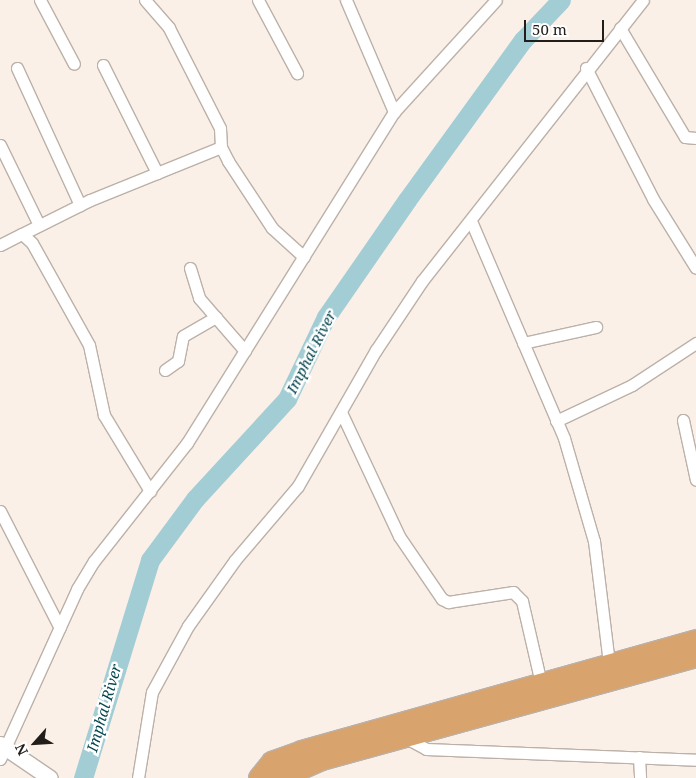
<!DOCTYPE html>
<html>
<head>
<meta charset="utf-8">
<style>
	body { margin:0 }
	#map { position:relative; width:696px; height:778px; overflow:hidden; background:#fbf0e7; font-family:"Noto Serif",serif }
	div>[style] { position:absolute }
	.river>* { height:19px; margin:-9.5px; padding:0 9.5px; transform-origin:9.5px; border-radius:9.5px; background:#a3cdd5 }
	.roads { filter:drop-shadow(1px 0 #bbb1a8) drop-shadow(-1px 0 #bbb1a8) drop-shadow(0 1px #bbb1a8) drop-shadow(0 -1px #bbb1a8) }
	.minor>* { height:11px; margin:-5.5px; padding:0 5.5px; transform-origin:5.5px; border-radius:5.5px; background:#fff }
	.tertiary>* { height:15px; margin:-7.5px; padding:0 7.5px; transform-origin:7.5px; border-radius:7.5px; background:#fff }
	.trunk>* { height:20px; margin:-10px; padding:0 10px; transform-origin:10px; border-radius:10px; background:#d8a36c }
	span { translate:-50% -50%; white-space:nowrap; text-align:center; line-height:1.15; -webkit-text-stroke:5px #fff; paint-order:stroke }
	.water-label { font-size:15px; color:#064750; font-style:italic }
	.north { position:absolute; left:10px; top:718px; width:50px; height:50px; -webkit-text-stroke:4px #fff; paint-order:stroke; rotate:244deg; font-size:14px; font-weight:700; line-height:20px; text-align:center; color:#211d1a }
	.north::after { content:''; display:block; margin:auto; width:18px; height:22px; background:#211d1a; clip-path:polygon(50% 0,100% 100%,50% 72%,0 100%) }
	.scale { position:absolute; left:524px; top:20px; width:80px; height:22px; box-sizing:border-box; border:2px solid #211d1a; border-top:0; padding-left:6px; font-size:15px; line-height:18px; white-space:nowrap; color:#211d1a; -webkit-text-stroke:4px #fff; paint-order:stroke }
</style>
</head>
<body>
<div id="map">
	<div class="river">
		<div style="left:83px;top:778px;width:228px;rotate:-72.9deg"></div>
		<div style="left:150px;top:560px;width:76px;rotate:-53.6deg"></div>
		<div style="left:195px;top:499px;width:136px;rotate:-47.4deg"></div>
		<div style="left:287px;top:399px;width:91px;rotate:-64.6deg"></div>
		<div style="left:326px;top:317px;width:142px;rotate:-55.3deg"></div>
		<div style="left:407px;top:200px;width:198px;rotate:-54.1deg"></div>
		<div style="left:523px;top:40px;width:55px;rotate:-46.5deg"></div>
	</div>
	<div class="roads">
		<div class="minor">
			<div style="left:40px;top:0;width:72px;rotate:62deg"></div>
			<div style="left:145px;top:0;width:37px;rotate:49deg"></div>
			<div style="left:169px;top:28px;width:112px;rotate:63deg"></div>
			<div style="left:220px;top:128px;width:19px;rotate:87deg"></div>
			<div style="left:221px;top:147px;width:16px;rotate:63deg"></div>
			<div style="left:228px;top:161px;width:80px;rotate:56.7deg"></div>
			<div style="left:272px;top:228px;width:43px;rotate:42.2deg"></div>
			<div style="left:258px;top:0;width:83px;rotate:61.9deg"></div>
			<div style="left:346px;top:0;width:122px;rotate:66.8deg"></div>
			<div style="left:620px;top:28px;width:127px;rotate:59.2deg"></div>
			<div style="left:685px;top:137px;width:11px;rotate:5deg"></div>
			<div style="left:103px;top:65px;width:121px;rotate:63.4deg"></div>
			<div style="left:17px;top:68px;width:151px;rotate:65.3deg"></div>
			<div style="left:586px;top:68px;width:147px;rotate:62.9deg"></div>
			<div style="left:653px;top:199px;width:81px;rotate:58.1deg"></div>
			<div style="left:0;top:145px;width:89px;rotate:64deg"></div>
			<div style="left:471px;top:221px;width:236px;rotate:66.8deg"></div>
			<div style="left:564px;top:438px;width:107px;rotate:73.8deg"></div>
			<div style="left:594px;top:541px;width:124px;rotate:83deg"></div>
			<div style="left:22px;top:234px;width:76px;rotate:-26.6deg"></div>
			<div style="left:90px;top:200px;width:141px;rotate:-22deg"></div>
			<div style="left:0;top:245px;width:25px;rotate:-27deg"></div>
			<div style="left:22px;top:234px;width:13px;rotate:42deg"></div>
			<div style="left:32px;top:243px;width:117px;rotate:60.8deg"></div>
			<div style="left:89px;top:345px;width:72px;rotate:77.9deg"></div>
			<div style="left:104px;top:415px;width:89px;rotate:58.8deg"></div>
			<div style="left:190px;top:268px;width:31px;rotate:73deg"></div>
			<div style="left:199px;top:298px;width:70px;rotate:49deg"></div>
			<div style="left:523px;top:343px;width:75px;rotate:-12.4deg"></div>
			<div style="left:165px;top:370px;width:16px;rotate:-35deg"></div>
			<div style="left:178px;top:361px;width:25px;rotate:-79deg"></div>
			<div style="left:183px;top:336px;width:38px;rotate:-30deg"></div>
			<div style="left:341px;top:412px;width:137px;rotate:64.9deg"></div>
			<div style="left:399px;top:536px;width:76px;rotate:55.7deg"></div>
			<div style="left:442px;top:599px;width:7px;rotate:27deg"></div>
			<div style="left:448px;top:602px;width:66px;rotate:-8.7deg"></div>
			<div style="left:513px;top:592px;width:13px;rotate:45deg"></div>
			<div style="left:522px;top:601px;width:84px;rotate:77deg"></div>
			<div style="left:683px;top:420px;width:61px;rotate:77.8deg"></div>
			<div style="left:556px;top:421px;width:84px;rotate:-25.3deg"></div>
			<div style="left:632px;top:385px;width:77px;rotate:-33.3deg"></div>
			<div style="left:0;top:511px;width:131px;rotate:62.9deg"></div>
			<div style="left:402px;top:736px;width:27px;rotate:28deg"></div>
			<div style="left:426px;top:749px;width:270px;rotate:2.3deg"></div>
			<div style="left:639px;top:757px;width:21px;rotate:87deg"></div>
			<div style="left:0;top:759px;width:187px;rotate:-65.6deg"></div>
			<div style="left:77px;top:589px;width:33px;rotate:-59deg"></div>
			<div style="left:94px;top:561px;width:150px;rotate:-51.8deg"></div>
			<div style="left:187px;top:443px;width:390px;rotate:-58deg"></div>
			<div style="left:394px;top:112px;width:151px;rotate:-47.7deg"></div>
			<div style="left:138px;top:778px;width:87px;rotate:-80.8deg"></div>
			<div style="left:152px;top:692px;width:75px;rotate:-61.4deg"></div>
			<div style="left:188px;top:626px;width:81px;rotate:-54.5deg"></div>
			<div style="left:235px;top:560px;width:97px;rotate:-49.6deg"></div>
			<div style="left:298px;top:486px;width:157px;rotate:-60.2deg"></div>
			<div style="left:376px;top:350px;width:83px;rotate:-56.3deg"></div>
			<div style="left:422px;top:281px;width:357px;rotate:-51.8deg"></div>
		</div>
		<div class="tertiary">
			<div style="left:0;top:744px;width:60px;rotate:34.2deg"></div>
		</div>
		<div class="trunk">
			<div style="left:259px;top:778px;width:21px;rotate:-51deg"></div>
			<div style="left:272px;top:762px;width:32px;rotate:-20deg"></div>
			<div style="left:302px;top:751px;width:409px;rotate:-15.7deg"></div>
			<div style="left:281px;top:778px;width:45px;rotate:-23.7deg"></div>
			<div style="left:322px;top:760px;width:388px;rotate:-15.4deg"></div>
		</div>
	</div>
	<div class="water-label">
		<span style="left:311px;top:352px;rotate:-63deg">Imphal River</span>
		<span style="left:104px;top:708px;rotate:-74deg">Imphal River</span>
	</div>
	<div class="north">N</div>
	<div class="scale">50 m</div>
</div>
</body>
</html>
